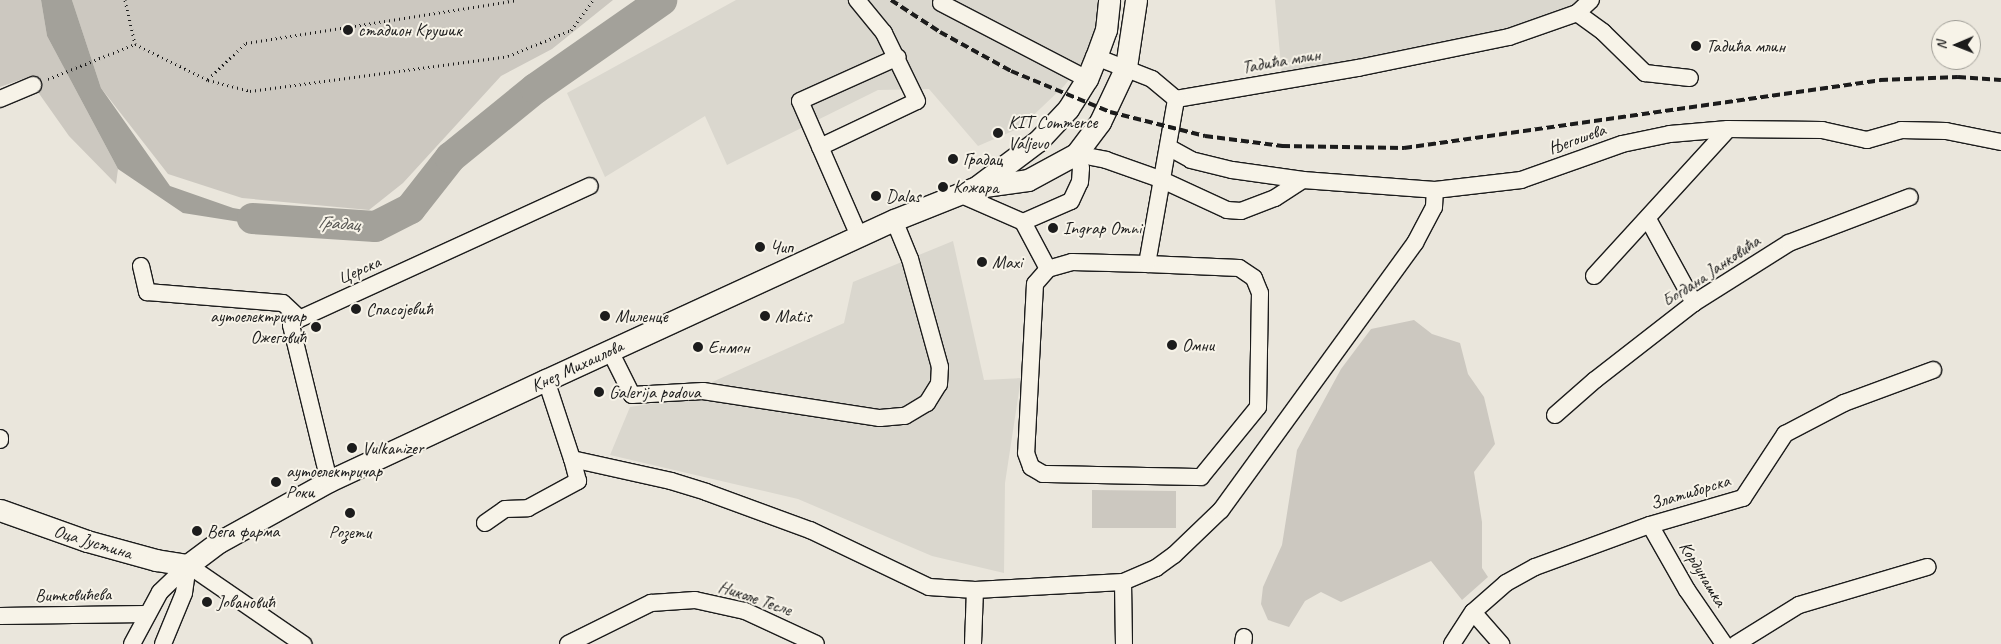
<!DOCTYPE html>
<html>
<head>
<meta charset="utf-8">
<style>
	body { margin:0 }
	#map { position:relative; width:2001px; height:644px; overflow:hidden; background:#eae6dc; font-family:Caveat,sans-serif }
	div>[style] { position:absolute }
	.built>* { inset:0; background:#dad7ce }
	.green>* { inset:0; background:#ccc8c0 }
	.water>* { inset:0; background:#a3a19a }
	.river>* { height:31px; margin:-15.5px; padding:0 15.5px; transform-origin:15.5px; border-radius:15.5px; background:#a3a19a }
	.path>* { height:3px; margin-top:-1.5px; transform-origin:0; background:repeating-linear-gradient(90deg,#1c1c1c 0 1px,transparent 0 5px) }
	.roads { filter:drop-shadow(1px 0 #1c1c1c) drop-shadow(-1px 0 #1c1c1c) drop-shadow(0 1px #1c1c1c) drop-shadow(0 -1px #1c1c1c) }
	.minor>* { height:16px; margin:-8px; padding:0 8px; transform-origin:8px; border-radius:8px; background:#f7f3e8 }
	.major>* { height:21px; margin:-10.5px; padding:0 10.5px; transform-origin:10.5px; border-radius:10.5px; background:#f7f3e8 }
	.rail>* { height:4px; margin-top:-2px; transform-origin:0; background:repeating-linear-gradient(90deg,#1c1c1c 0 8px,transparent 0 12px) }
	.dots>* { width:14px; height:14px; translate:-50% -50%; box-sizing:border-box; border:2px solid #f7f3e8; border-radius:50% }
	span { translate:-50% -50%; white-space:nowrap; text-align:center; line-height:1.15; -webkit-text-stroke:4px #f7f3e8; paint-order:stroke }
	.poi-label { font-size:18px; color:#1c1c1c }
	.left { translate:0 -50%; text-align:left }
	.right { translate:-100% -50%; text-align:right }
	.street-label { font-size:18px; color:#1c1c1c }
	.water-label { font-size:19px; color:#52514e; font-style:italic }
	.north { position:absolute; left:1931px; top:20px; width:50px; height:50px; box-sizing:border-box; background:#f7f3e8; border:1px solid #9f9d96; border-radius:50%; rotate:269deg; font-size:14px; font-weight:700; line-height:20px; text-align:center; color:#1c1c1c }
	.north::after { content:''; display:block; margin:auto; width:18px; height:22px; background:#1c1c1c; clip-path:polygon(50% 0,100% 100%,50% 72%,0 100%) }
</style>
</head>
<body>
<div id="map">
	<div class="built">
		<div style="clip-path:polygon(736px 0,1103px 0,1100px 41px,1064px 86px,1020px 128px,978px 146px,929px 89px,878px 90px,727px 165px,705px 116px,605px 177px,567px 93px)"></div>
		<div style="clip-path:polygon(1275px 0,1602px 0,1563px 18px,1282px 76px)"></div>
		<div style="clip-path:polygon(953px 241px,984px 380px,1021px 378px,1005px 483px,1004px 573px,932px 556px,798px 499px,610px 455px,630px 407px,670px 401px,844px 323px,853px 282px)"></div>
	</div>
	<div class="green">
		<div style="clip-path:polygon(0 0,41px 0,47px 36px,118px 169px,116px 184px,69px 136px,33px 85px,31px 76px,0 87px)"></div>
		<div style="clip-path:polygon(72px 0,613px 0,552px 49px,501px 76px,403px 183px,369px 210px,242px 198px,168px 174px,101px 88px)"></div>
		<div style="clip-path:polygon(1414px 320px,1432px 334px,1460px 343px,1468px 374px,1484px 397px,1495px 444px,1474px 472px,1482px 522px,1482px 568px,1488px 577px,1462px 600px,1431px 561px,1341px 602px,1321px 592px,1305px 601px,1289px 627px,1268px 620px,1261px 604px,1263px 587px,1282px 545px,1297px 450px,1341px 369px,1371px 329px)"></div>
		<div style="clip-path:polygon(1092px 490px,1176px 491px,1176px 528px,1092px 528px)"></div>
	</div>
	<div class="water">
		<div style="clip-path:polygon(41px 0,72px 0,101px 88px,170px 186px,233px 208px,300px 220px,260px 225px,183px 213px,118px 169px,47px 36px)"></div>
	</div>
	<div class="river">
		<div style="left:252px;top:218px;width:123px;rotate:3.7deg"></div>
		<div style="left:375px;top:226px;width:39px;rotate:-27deg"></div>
		<div style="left:410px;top:208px;width:65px;rotate:-51.9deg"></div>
		<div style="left:450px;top:157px;width:109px;rotate:-39.1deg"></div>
		<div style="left:535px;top:88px;width:154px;rotate:-34.9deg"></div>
	</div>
	<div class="path">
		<div style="left:125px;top:0;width:45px;rotate:77.2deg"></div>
		<div style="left:48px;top:79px;width:94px;rotate:-21.9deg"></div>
		<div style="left:135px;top:44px;width:81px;rotate:26.3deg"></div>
		<div style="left:208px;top:80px;width:43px;rotate:14.7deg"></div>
		<div style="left:250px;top:91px;width:260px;rotate:-7.7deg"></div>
		<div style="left:508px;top:56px;width:68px;rotate:-22.4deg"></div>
		<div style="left:571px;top:30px;width:37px;rotate:-54deg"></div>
		<div style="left:208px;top:79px;width:52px;rotate:-43.5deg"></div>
		<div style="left:246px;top:43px;width:275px;rotate:-9deg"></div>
	</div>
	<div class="roads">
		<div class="minor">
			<div style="left:941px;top:3px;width:165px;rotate:27.5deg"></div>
			<div style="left:1577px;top:13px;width:32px;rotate:36deg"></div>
			<div style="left:1603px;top:32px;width:59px;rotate:44.3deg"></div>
			<div style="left:1645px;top:73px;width:45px;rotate:6.3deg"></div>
			<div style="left:1096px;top:57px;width:60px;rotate:21.4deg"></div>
			<div style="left:1152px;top:79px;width:31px;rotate:40deg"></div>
			<div style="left:0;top:99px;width:36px;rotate:-23deg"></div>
			<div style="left:1176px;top:99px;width:185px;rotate:-9.7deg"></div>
			<div style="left:1358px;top:68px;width:154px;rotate:-11.6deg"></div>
			<div style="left:1509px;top:37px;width:72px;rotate:-19.4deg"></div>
			<div style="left:1577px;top:13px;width:19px;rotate:-43deg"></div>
			<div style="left:820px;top:147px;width:107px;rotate:-25.4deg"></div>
			<div style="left:917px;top:101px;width:76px;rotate:-115.9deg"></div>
			<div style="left:884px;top:33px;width:43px;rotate:-129.3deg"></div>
			<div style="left:1168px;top:147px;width:26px;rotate:29deg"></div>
			<div style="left:1191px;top:160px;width:42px;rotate:13.7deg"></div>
			<div style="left:1232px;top:170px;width:72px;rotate:8deg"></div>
			<div style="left:1303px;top:180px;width:132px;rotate:4.3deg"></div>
			<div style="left:1435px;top:190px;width:87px;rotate:-6.6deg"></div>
			<div style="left:1521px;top:180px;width:107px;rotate:-19.6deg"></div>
			<div style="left:1622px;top:144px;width:49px;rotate:-11.8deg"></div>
			<div style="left:1670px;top:134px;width:58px;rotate:-4.9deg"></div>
			<div style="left:1728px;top:129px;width:94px;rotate:0.6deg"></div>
			<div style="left:1822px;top:130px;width:46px;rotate:12.5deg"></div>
			<div style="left:1867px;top:140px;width:35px;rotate:-16deg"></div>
			<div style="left:1901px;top:130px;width:45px;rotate:1.3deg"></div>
			<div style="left:1946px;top:131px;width:56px;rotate:11.3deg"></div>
			<div style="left:1076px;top:154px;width:31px;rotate:11deg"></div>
			<div style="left:1106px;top:160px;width:57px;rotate:19.4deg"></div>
			<div style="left:1160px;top:179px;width:74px;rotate:24.8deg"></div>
			<div style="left:1227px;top:210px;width:14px;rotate:4deg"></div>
			<div style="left:1241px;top:211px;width:36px;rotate:-21deg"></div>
			<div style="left:1275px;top:198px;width:33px;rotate:-33deg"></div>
			<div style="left:959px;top:194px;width:70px;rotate:23.6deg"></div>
			<div style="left:1023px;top:222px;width:53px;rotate:62deg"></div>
			<div style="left:1648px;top:219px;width:96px;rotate:61.3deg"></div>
			<div style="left:1023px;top:222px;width:52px;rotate:-23.6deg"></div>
			<div style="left:1071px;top:201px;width:21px;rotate:-65deg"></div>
			<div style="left:1080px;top:182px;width:14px;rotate:-86deg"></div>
			<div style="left:1081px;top:168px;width:15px;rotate:-110deg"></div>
			<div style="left:859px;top:236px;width:147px;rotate:-113.6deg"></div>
			<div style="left:800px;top:101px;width:107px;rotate:-24.2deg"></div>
			<div style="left:1147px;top:264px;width:75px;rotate:-178.5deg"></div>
			<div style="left:1072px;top:262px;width:25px;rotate:164deg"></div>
			<div style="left:1048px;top:269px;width:20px;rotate:131deg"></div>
			<div style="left:1035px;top:284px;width:169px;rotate:93deg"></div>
			<div style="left:1026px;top:453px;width:15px;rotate:70deg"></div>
			<div style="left:1031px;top:467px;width:14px;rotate:30deg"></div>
			<div style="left:1043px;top:474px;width:158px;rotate:1.1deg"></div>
			<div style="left:1201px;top:477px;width:90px;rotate:-50.8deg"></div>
			<div style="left:1258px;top:407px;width:114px;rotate:-89deg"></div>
			<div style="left:1260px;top:293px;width:16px;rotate:-112deg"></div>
			<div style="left:1254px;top:278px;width:18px;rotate:-146deg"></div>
			<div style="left:1239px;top:268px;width:92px;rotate:-177.5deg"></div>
			<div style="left:1147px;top:264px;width:168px;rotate:-80deg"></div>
			<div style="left:141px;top:266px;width:27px;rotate:77deg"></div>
			<div style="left:147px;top:292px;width:136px;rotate:4.6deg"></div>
			<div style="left:283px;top:303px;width:22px;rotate:43deg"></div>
			<div style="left:1594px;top:276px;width:199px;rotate:-47.6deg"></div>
			<div style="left:610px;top:351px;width:49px;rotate:63.4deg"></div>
			<div style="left:632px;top:395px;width:71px;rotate:-3.2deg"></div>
			<div style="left:703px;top:391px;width:179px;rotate:8.7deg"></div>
			<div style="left:880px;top:418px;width:25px;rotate:-5deg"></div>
			<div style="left:905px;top:416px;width:26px;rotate:-31deg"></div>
			<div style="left:927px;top:403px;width:22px;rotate:-58deg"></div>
			<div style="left:939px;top:384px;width:17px;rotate:-87deg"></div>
			<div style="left:940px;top:367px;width:112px;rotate:-105.5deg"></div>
			<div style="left:910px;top:259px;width:42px;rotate:-112.3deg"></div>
			<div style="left:546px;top:380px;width:83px;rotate:71.8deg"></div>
			<div style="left:572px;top:459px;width:101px;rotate:12.5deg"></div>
			<div style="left:671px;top:481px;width:37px;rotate:17deg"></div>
			<div style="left:706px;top:492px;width:111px;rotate:20.1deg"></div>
			<div style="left:810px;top:530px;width:132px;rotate:25.6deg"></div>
			<div style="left:929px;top:587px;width:46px;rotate:3.7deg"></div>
			<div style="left:975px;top:590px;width:148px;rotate:-3.1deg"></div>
			<div style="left:1123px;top:582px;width:36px;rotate:-23deg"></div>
			<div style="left:1156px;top:568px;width:22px;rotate:-36deg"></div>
			<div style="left:1174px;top:555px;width:65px;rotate:-43.8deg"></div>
			<div style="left:1221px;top:510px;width:330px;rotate:-54deg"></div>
			<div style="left:1415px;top:243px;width:41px;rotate:-62.2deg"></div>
			<div style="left:1434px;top:207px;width:17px;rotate:-87deg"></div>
			<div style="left:1555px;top:415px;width:53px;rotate:-41.2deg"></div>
			<div style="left:1595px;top:380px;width:125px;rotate:-37.9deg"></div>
			<div style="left:1694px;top:303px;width:112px;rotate:-32.3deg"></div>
			<div style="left:1789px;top:243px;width:129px;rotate:-20.8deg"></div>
			<div style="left:0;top:440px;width:2px;rotate:-90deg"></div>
			<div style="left:329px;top:481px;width:161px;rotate:-103.7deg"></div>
			<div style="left:291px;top:325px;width:6px;rotate:-45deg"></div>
			<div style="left:295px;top:321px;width:324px;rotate:-24.6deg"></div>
			<div style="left:485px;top:523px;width:24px;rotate:-35deg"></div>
			<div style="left:505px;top:509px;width:23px;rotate:-2deg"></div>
			<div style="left:528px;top:508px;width:57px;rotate:-28.4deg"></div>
			<div style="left:578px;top:481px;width:23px;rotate:-105deg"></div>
			<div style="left:1650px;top:525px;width:75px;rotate:60.4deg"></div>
			<div style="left:1687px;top:590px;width:65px;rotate:55.6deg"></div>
			<div style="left:188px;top:565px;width:140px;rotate:34.5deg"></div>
			<div style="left:1123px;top:582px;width:62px;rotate:89.1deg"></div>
			<div style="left:1473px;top:612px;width:43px;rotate:48.8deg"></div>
			<div style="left:0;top:616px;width:146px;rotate:-0.8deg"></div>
			<div style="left:132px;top:644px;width:59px;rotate:-61.7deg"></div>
			<div style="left:160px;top:592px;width:39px;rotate:-44deg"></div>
			<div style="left:163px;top:644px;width:55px;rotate:-67.6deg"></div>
			<div style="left:184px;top:593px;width:28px;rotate:-82deg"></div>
			<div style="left:568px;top:644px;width:93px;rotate:-26.3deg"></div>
			<div style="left:651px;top:603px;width:44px;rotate:-3.9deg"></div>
			<div style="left:695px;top:600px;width:51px;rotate:12.4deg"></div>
			<div style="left:745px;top:611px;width:78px;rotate:24.9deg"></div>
			<div style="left:973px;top:644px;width:54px;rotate:-87.9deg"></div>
			<div style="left:1243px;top:644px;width:7px;rotate:-82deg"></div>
			<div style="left:1452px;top:644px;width:38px;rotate:-57deg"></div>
			<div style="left:1473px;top:612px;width:44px;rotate:-41.3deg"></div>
			<div style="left:1506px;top:583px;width:33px;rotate:-29deg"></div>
			<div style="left:1535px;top:567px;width:122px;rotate:-20.1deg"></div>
			<div style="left:1650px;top:525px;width:97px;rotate:-16.2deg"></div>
			<div style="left:1743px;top:498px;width:77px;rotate:-56.7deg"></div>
			<div style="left:1785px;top:434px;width:67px;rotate:-27.7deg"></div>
			<div style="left:1844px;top:403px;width:95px;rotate:-20.3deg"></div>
			<div style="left:1736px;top:644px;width:74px;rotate:-31.8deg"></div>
			<div style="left:1799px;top:605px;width:134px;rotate:-16.5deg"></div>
		</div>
		<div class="major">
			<div style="left:978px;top:186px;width:75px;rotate:-36.9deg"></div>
			<div style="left:1038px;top:141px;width:44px;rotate:-46.8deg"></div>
			<div style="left:1068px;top:109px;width:36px;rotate:-58deg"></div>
			<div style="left:1087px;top:79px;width:24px;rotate:-68deg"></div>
			<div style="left:1096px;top:57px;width:29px;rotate:-70deg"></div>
			<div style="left:1106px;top:30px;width:30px;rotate:-84deg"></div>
			<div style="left:0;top:510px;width:92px;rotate:19.6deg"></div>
			<div style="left:87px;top:541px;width:72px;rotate:15.4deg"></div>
			<div style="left:156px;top:560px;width:32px;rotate:9deg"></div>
			<div style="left:188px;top:565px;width:39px;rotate:-37deg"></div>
			<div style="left:219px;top:542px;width:126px;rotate:-29deg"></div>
			<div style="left:329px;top:481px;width:239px;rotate:-25deg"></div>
			<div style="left:546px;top:380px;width:383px;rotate:-24.7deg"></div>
			<div style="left:894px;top:220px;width:89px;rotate:-21.7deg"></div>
			<div style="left:977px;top:187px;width:51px;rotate:-7.8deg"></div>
			<div style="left:1028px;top:180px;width:55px;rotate:-28.4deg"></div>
			<div style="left:1076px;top:154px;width:40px;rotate:-53deg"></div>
			<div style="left:1100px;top:122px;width:61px;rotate:-64.7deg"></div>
			<div style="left:1126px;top:67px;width:68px;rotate:-81.5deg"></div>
		</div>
	</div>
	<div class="rail">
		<div style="left:891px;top:0;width:59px;rotate:33.1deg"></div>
		<div style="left:940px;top:32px;width:81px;rotate:28.8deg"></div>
		<div style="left:1011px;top:71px;width:107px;rotate:22.5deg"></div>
		<div style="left:1110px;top:112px;width:98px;rotate:14.2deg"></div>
		<div style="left:1205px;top:136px;width:78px;rotate:7.4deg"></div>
		<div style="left:1282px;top:146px;width:122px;rotate:0.9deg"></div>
		<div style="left:1404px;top:148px;width:481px;rotate:-8.1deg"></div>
		<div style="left:1880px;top:80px;width:78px;rotate:-2.2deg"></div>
		<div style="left:1958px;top:77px;width:43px;rotate:4deg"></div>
	</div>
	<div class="dots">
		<div style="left:348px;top:30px;background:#1c1c1c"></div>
		<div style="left:1696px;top:46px;background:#1c1c1c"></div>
		<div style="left:998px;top:133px;background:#1c1c1c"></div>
		<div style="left:953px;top:159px;background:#1c1c1c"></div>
		<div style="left:943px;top:187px;background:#1c1c1c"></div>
		<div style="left:876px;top:196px;background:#1c1c1c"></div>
		<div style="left:1053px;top:228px;background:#1c1c1c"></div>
		<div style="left:760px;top:247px;background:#1c1c1c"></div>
		<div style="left:982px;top:262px;background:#1c1c1c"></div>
		<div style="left:356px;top:309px;background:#1c1c1c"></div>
		<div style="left:605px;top:316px;background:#1c1c1c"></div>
		<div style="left:765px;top:316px;background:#1c1c1c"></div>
		<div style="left:316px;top:327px;background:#1c1c1c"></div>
		<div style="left:1172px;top:345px;background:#1c1c1c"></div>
		<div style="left:698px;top:347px;background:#1c1c1c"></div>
		<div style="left:599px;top:392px;background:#1c1c1c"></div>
		<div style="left:352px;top:448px;background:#1c1c1c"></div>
		<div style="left:276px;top:482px;background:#1c1c1c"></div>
		<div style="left:350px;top:513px;background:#1c1c1c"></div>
		<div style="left:197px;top:531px;background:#1c1c1c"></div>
		<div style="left:207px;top:602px;background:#1c1c1c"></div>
	</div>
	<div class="poi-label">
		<span class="left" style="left:358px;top:30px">стадион Крушик</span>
		<span class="left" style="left:1706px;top:46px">Тадића млин</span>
		<span class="left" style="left:1008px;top:133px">KIT Commerce<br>Valjevo</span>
		<span class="left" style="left:963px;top:159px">Градац</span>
		<span class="left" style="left:953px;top:187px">Кожара</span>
		<span class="left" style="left:886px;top:196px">Dalas</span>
		<span class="left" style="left:1063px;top:228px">Ingrap Omni</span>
		<span class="left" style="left:770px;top:247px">Чип</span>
		<span class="left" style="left:992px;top:262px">Maxi</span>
		<span class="left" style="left:366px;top:309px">Спасојевић</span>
		<span class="left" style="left:615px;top:316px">Миленце</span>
		<span class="left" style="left:775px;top:316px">Matis</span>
		<span class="right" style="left:306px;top:327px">аутоелектричар<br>Ожеговић</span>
		<span class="left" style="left:1182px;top:345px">Омни</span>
		<span class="left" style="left:708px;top:347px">Енмон</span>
		<span class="left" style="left:609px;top:392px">Galerija podova</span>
		<span class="left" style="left:362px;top:448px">Vulkanizer</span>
		<span class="left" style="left:286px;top:482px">аутоелектричар<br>Роки</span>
		<span class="left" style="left:207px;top:531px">Вега фарма</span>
		<span style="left:350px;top:532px">Розети</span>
		<span class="left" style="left:217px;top:602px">Јовановић</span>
	</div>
	<div class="street-label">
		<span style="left:1281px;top:61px;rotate:-10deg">Тадића млин</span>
		<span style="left:1577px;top:139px;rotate:-20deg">Његошева</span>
		<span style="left:359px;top:270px;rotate:-24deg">Церска</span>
		<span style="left:1711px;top:271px;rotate:-34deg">Богдана Јанковића</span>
		<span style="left:577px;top:366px;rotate:-25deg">Кнез Михаилова</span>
		<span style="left:1690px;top:492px;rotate:-17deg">Златиборска</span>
		<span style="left:93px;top:542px;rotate:17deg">Оца Јустина</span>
		<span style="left:1703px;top:574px;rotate:58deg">Кордунашка</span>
		<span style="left:73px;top:595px;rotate:-1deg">Витковићева</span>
		<span style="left:755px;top:598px;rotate:19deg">Николе Тесле</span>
	</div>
	<div class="water-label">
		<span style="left:339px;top:224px;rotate:4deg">Градац</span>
	</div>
	<div class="north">N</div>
</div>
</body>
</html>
